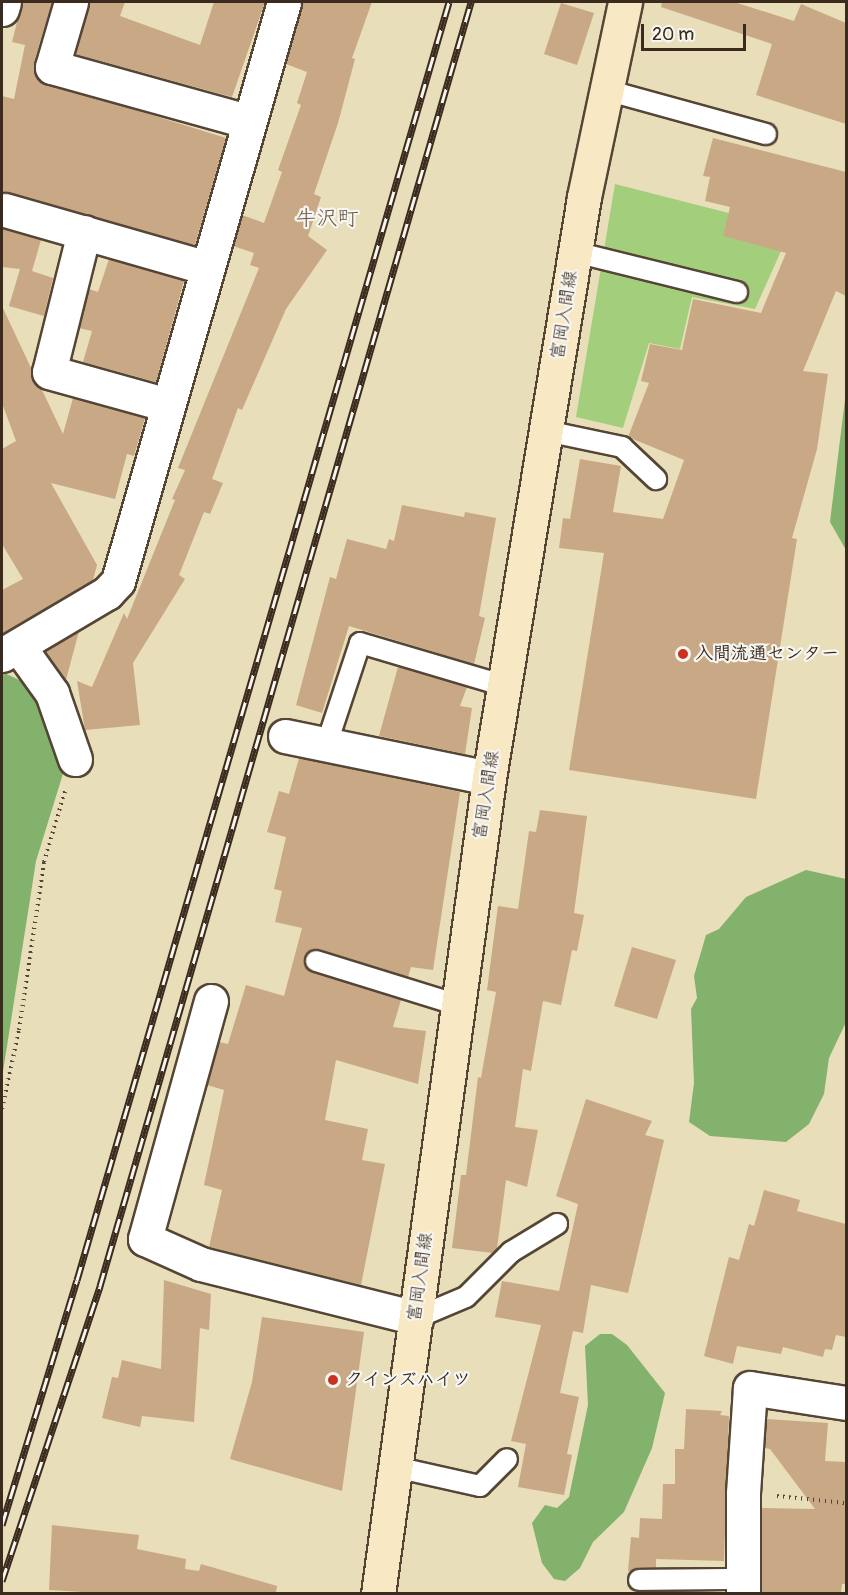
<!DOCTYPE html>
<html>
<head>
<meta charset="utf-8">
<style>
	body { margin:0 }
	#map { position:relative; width:848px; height:1595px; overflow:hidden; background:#e8deb9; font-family:Pangolin,"Klee One",sans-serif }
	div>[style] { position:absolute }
	.green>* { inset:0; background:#a3cf7c }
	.forest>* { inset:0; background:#82b26c }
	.building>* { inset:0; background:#c9a885 }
	.path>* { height:4px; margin-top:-2px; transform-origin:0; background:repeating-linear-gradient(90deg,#554535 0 1.5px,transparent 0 6px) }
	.roads { filter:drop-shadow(2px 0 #554535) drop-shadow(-2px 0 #554535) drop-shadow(0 2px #554535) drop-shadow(0 -2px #554535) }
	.lane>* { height:20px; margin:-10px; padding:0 10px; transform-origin:10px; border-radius:10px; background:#fff }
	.street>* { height:33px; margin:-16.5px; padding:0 16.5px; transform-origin:16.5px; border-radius:16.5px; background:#fff }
	.secondary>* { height:33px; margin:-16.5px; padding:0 16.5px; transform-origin:16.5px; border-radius:16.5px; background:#f8e8c3 }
	.rail>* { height:7px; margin-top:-3.5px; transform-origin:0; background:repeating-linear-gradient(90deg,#f6f6f2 0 14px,#3b2a1e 0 28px); box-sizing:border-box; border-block:2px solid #3b2a1e }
	.dots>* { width:16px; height:16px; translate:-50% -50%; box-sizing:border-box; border:3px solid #f6f6f2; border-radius:50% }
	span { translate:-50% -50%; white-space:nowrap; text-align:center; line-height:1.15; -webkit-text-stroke:4.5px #f6f6f2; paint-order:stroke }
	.street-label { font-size:18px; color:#3b2a1e }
	.poi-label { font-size:18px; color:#3b2a1e; font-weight:700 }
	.left { translate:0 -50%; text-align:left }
	.quarter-label { font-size:21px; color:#6d5642 }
	.frame { position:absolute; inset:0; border:3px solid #3b2a1e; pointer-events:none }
	.scale { position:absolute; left:641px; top:24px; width:105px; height:27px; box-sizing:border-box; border:3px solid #3b2a1e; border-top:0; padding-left:8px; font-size:18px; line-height:21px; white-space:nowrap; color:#3b2a1e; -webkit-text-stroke:4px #f6f6f2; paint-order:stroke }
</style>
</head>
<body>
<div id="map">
	<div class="green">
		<div style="clip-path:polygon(615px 184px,791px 229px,755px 309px,692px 297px,680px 349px,649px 343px,623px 428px,576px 417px)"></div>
	</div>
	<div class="forest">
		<div style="clip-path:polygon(846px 391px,846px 550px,830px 522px)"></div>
		<div style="clip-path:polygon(2px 672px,28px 684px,43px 701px,66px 764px,36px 861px,2px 1078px)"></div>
		<div style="clip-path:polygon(806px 870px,846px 879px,846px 1022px,829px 1058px,824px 1094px,809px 1124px,786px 1142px,710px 1136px,689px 1122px,694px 1083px,691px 1009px,697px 998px,694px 976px,706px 935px,719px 929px,746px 897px)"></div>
		<div style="clip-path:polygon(600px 1334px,612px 1334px,627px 1345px,665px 1393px,652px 1448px,624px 1512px,593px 1542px,580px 1568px,565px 1581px,554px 1579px,542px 1563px,532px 1523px,545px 1505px,557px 1508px,569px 1497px,588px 1405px,585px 1346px)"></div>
	</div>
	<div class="building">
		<div style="clip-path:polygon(22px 2px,52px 2px,34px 62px,39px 80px,226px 138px,195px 245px,2px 192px,2px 96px,14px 99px,25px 45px,12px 42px)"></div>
		<div style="clip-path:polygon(89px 2px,125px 2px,120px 16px,200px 45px,214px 2px,265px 2px,232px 97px,75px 54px)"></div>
		<div style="clip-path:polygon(302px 2px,372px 2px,352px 58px,355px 59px,338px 123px,314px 194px,321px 197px,308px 236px,327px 250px,286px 309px,242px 410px,238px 408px,212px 479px,223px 483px,210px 514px,204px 512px,179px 575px,185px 579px,133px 663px,140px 725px,85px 730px,77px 681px,92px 687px,124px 613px,127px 619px,175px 500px,172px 499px,185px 470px,178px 468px,259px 268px,250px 265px,254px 253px,233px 246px,242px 215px,264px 223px,282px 172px,278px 170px,301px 105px,297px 103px,307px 72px,286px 64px)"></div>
		<div style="clip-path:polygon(662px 2px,734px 2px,794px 21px,801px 4px,846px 23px,846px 124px,756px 95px,772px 44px,661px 7px)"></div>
		<div style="clip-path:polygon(561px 3px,594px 13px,577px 65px,544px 54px)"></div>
		<div style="clip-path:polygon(713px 138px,846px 172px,846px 296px,836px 291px,803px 371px,828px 374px,817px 449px,792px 538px,797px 539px,756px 799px,569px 770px,604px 553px,559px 548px,563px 518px,570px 519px,580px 459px,621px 466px,613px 512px,663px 519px,684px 460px,628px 437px,649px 383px,641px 381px,650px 344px,682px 350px,693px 299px,761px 313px,786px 253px,723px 236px,730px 207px,705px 201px,710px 177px,703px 176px)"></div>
		<div style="clip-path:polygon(2px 229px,41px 240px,32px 271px,53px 278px,44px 316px,9px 306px,20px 269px,2px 267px)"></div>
		<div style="clip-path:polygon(109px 259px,184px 281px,156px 382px,83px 362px,92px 331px,79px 328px,89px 289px,98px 292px)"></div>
		<div style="clip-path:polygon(2px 306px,31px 368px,31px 378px,41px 388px,63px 434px,73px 398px,145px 418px,134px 456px,127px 454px,115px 499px,51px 483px,97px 565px,93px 580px,2px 634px,2px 590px,23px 579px,2px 544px,2px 449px,16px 441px,2px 403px)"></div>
		<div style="clip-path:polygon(402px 505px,464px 517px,465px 512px,496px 518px,479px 616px,485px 618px,474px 664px,349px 626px,322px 713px,296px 705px,330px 577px,336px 579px,347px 539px,386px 549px,389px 539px,394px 541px)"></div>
		<div style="clip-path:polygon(79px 631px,66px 680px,46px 651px)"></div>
		<div style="clip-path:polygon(398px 667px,467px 687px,460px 706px,472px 708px,465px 754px,379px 736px)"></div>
		<div style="clip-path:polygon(299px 758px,460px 792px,433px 970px,411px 967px,408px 977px,319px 949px,308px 952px,304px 958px,307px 969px,312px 972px,401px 1000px,393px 1027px,426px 1031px,418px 1084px,336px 1060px,325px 1120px,368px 1129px,362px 1160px,385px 1164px,361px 1285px,209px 1247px,222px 1190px,204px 1185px,224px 1090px,207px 1085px,219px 1042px,228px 1044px,246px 985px,284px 996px,302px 928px,275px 922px,282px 891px,274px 889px,286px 837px,267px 832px,279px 791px,289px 794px)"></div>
		<div style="clip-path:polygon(540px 810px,587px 816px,574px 913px,584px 915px,577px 951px,572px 950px,561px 1005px,543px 1001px,531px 1071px,523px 1069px,515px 1127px,538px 1130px,527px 1187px,506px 1180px,497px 1249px,493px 1253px,452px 1248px,461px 1175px,466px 1175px,478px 1077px,481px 1078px,496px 992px,487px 990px,498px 906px,518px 909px,529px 831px,536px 832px)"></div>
		<div style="clip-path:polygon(632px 947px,676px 960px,657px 1019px,614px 1006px)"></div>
		<div style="clip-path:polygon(586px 1099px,652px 1121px,645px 1135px,664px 1140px,628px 1293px,591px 1285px,583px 1333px,573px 1331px,560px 1393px,579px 1397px,567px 1454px,572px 1455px,564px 1495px,518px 1487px,526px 1444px,511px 1441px,541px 1325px,495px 1317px,502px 1281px,559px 1291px,578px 1204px,556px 1196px)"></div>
		<div style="clip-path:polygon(764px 1190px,800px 1200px,797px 1211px,846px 1224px,846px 1337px,836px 1335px,832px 1350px,825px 1349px,823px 1357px,783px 1347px,781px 1354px,737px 1346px,733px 1364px,704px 1356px,729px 1257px,739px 1260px,749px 1224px,754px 1226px)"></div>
		<div style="clip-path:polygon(164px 1280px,211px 1294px,209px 1330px,200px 1328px,194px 1422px,142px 1416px,140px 1427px,102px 1418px,112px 1377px,118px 1378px,122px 1360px,161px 1369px)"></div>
		<div style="clip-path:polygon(262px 1317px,364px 1332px,342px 1491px,230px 1459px,252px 1382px)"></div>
		<div style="clip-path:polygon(686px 1409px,722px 1411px,720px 1415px,729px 1416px,724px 1561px,656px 1559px,656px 1568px,628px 1571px,631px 1537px,639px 1538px,640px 1518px,662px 1519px,663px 1484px,675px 1484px,675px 1449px,684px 1449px)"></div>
		<div style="clip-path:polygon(767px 1419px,828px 1423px,825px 1461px,846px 1462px,846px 1584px,842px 1584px,841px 1593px,762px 1593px,762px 1508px,815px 1509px,770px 1449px,765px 1448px)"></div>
		<div style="clip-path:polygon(52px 1525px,139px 1535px,137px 1549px,186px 1559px,185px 1569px,199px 1571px,201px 1564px,277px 1586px,276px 1593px,100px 1593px,49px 1590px)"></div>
	</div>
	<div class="path">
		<div style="left:2px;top:1109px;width:81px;rotate:-77.9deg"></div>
		<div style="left:19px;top:1030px;width:170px;rotate:-81.5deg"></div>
		<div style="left:44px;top:862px;width:74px;rotate:-73.5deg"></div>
		<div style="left:777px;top:1496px;width:69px;rotate:5.8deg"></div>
	</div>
	<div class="roads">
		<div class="lane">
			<div style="left:606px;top:90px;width:166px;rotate:15.4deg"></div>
			<div style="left:575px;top:252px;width:167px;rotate:13.9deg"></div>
			<div style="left:546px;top:431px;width:78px;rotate:11.9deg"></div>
			<div style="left:622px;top:447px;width:47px;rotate:43.3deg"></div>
			<div style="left:327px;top:743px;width:105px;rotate:-71.7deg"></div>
			<div style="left:360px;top:643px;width:151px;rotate:16.5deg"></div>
			<div style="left:316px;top:961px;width:149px;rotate:17.2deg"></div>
			<div style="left:416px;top:1318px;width:54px;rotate:-22.8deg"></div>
			<div style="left:466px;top:1297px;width:64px;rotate:-45deg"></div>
			<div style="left:511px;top:1252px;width:54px;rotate:-31.3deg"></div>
			<div style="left:395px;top:1467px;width:87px;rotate:12.6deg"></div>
			<div style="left:480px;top:1486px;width:38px;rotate:-45deg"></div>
			<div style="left:639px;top:1580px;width:104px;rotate:-0.6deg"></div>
		</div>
		<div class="street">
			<div style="left:71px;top:2px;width:68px;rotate:106.3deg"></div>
			<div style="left:52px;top:67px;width:202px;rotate:15.5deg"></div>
			<div style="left:2px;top:9px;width:7px;rotate:-74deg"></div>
			<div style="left:5px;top:210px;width:210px;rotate:16deg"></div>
			<div style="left:84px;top:232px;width:144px;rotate:104deg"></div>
			<div style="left:49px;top:372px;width:123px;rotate:15.5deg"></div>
			<div style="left:19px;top:647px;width:57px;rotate:54.3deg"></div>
			<div style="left:52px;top:693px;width:70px;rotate:70.8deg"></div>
			<div style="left:2px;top:655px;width:122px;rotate:-30.6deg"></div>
			<div style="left:107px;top:593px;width:16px;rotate:-47deg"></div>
			<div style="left:118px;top:581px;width:602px;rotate:-74deg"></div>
			<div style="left:285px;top:736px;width:208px;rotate:11.6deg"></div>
			<div style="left:211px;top:1001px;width:247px;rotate:105.5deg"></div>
			<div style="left:145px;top:1239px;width:61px;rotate:24.1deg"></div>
			<div style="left:201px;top:1264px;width:222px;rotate:14.1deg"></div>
			<div style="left:743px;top:1594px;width:101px;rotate:-90deg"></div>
			<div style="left:743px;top:1493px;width:105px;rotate:-86.2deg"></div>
			<div style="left:750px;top:1388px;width:97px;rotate:8.9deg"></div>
		</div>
		<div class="secondary">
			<div style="left:378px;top:1594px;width:824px;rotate:-82.25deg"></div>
			<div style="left:489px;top:778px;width:589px;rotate:-80.71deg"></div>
			<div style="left:584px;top:197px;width:199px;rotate:-78.1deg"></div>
		</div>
	</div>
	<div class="rail">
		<div style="left:2px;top:1525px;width:256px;rotate:-73deg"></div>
		<div style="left:77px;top:1280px;width:1331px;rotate:-73.77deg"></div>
		<div style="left:2px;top:1581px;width:311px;rotate:-71.6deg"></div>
		<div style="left:100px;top:1286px;width:1337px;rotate:-73.88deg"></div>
	</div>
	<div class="dots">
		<div style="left:683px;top:654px;background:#c8321e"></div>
		<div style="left:333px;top:1380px;background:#c8321e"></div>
	</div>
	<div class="street-label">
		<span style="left:565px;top:315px;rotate:-81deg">富岡入間線</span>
		<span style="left:487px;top:795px;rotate:-81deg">富岡入間線</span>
		<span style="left:421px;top:1277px;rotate:-82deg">富岡入間線</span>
	</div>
	<div class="poi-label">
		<span class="left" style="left:695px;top:654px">入間流通センター</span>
		<span class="left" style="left:345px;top:1380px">クインズハイツ</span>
	</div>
	<div class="quarter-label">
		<span style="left:327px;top:219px">牛沢町</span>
	</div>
	<div class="frame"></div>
	<div class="scale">20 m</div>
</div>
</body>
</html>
